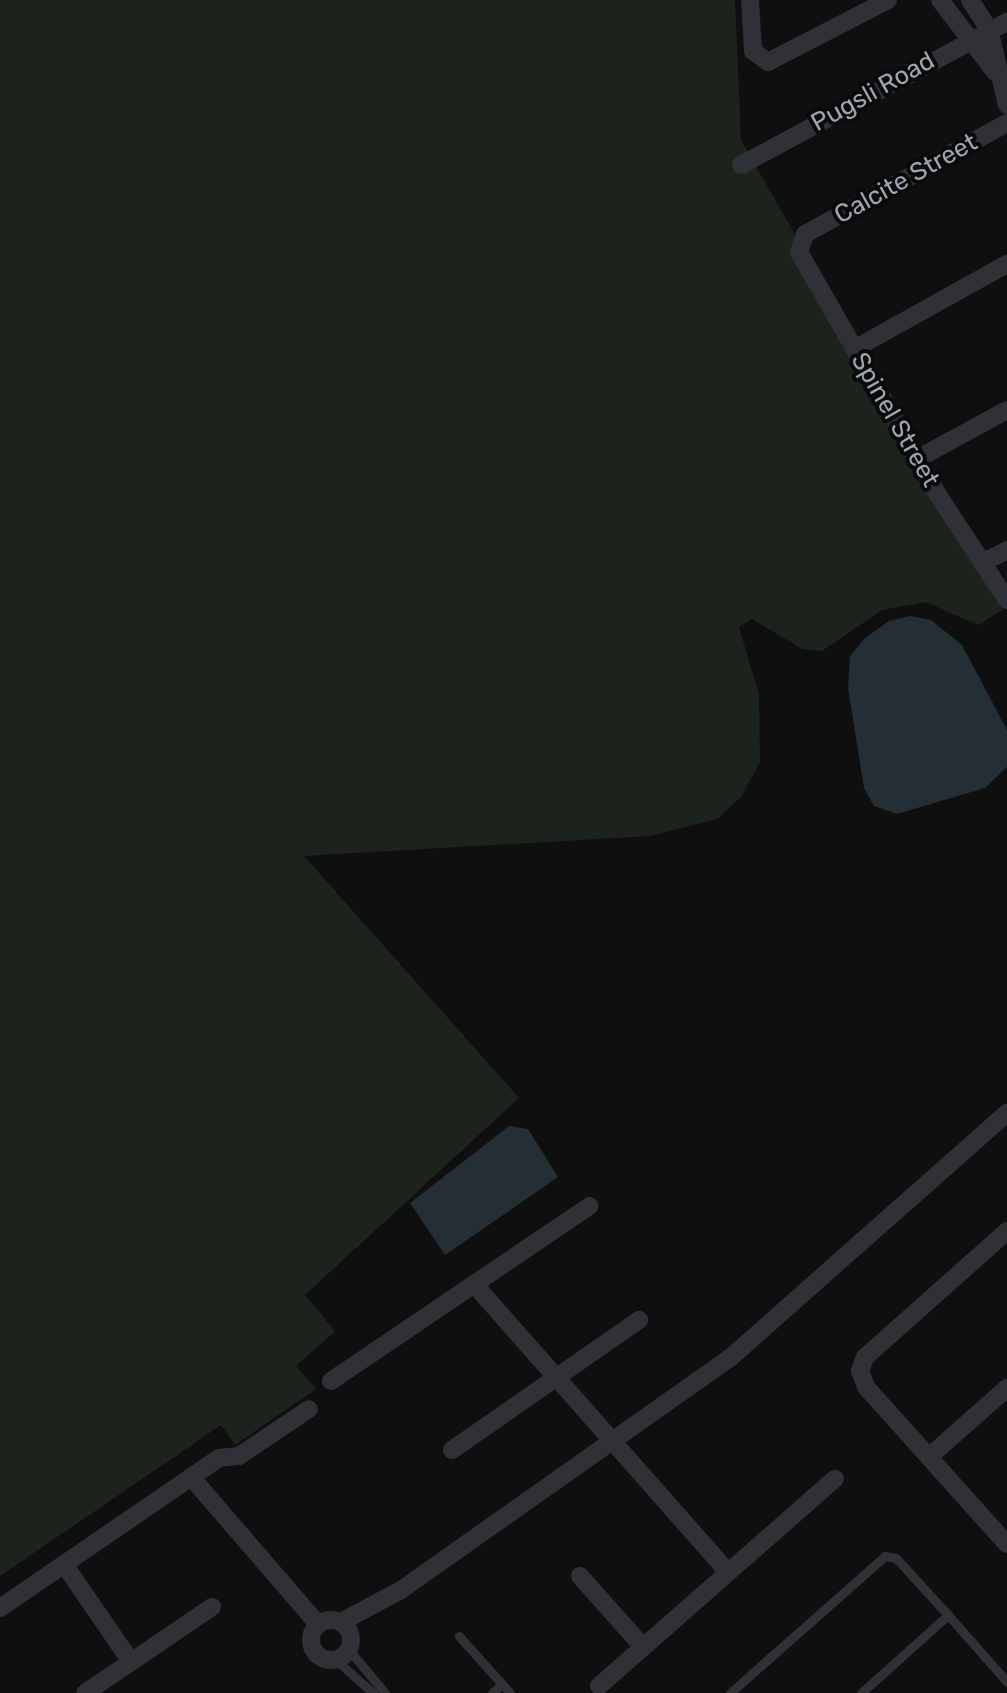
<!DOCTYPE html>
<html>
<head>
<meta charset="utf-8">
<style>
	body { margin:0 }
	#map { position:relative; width:1007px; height:1693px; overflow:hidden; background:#0f0f10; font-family:Rubik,sans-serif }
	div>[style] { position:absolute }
	.green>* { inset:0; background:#1b231c }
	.water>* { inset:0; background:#242e35 }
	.service>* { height:9px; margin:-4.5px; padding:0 4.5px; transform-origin:4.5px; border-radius:4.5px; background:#2f3136 }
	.minor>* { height:18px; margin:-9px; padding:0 9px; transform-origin:9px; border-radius:9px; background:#2f3136 }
	.minor>.ring { margin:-9px; padding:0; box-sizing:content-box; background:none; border:18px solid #2f3136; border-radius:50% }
	span { translate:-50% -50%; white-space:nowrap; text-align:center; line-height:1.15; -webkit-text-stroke:8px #0a0a0b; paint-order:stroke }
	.street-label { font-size:25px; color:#9ea5b3 }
</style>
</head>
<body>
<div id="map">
	<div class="green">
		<div style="clip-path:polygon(0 0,735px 0,741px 140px,1007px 607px,978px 625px,926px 602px,882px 610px,822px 651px,802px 649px,752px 619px,739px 627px,759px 695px,760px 762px,741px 797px,717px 819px,650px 836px,304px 856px,519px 1098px,305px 1295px,335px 1331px,296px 1366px,316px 1389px,235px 1445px,221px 1425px,0 1576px)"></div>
	</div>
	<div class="water">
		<div style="clip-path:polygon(910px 616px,931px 620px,962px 645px,1007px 730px,1007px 767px,985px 788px,897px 814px,874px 806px,864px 788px,848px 688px,850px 656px,865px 638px,889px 621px)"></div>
		<div style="clip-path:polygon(509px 1126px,528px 1129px,558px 1177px,445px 1255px,410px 1203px)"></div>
	</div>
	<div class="service">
		<div style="left:459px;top:1636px;width:64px;rotate:48.1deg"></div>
		<div style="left:349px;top:1650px;width:56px;rotate:50.1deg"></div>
		<div style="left:336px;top:1660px;width:50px;rotate:41.7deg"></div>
		<div style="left:492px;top:1693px;width:13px;rotate:-42deg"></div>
		<div style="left:502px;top:1684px;width:12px;rotate:48deg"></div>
		<div style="left:730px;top:1693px;width:207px;rotate:-41.5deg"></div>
		<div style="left:885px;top:1556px;width:11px;rotate:10deg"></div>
		<div style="left:896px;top:1558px;width:77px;rotate:47.6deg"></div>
		<div style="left:861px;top:1693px;width:117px;rotate:-41.9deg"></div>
		<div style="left:948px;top:1615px;width:89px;rotate:48.6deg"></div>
	</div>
	<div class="minor">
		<div style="left:750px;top:0;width:51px;rotate:86.6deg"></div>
		<div style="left:753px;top:51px;width:19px;rotate:36deg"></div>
		<div style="left:768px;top:62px;width:135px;rotate:-27.3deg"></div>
		<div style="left:940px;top:0;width:91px;rotate:52.6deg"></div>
		<div style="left:970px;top:0;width:35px;rotate:57deg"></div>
		<div style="left:989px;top:29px;width:78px;rotate:76.7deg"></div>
		<div style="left:1007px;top:123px;width:230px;rotate:151.2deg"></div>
		<div style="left:805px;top:234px;width:19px;rotate:108deg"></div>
		<div style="left:799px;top:252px;width:280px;rotate:60.2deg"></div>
		<div style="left:938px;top:495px;width:126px;rotate:56.7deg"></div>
		<div style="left:741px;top:165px;width:302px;rotate:-28.3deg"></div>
		<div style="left:854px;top:349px;width:175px;rotate:-29.1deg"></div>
		<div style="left:917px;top:459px;width:102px;rotate:-28.6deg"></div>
		<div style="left:982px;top:563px;width:28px;rotate:-27deg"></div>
		<div style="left:1007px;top:1231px;width:190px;rotate:138.4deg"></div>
		<div style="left:865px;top:1357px;width:15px;rotate:110deg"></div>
		<div style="left:860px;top:1371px;width:17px;rotate:69deg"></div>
		<div style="left:866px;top:1387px;width:211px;rotate:48.1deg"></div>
		<div style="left:474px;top:1284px;width:384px;rotate:48.6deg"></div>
		<div style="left:331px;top:1381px;width:312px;rotate:-34.1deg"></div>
		<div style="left:452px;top:1450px;width:228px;rotate:-34.8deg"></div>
		<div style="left:929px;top:1457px;width:104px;rotate:-41.5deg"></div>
		<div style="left:191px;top:1477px;width:194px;rotate:49.2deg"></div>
		<div style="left:64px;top:1564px;width:119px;rotate:55.6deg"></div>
		<div style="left:131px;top:1662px;width:55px;rotate:146deg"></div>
		<div style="left:580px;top:1576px;width:95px;rotate:48.4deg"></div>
		<div style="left:0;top:1608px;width:265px;rotate:-34.4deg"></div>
		<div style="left:219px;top:1458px;width:20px;rotate:-6deg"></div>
		<div style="left:239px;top:1456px;width:84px;rotate:-33.9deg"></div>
		<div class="ring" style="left:311px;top:1620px;width:22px;height:22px"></div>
		<div style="left:341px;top:1622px;width:68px;rotate:-28.1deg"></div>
		<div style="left:401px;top:1590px;width:403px;rotate:-35.2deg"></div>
		<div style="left:730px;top:1358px;width:370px;rotate:-41.5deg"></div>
		<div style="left:131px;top:1662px;width:98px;rotate:-34.2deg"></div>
		<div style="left:599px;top:1686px;width:314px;rotate:-41.3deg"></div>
	</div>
	<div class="street-label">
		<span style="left:873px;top:92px;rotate:-29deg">Pugsli Road</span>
		<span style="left:906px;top:179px;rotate:-29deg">Calcite Street</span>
		<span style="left:895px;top:420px;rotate:60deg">Spinel Street</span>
	</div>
</div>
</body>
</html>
